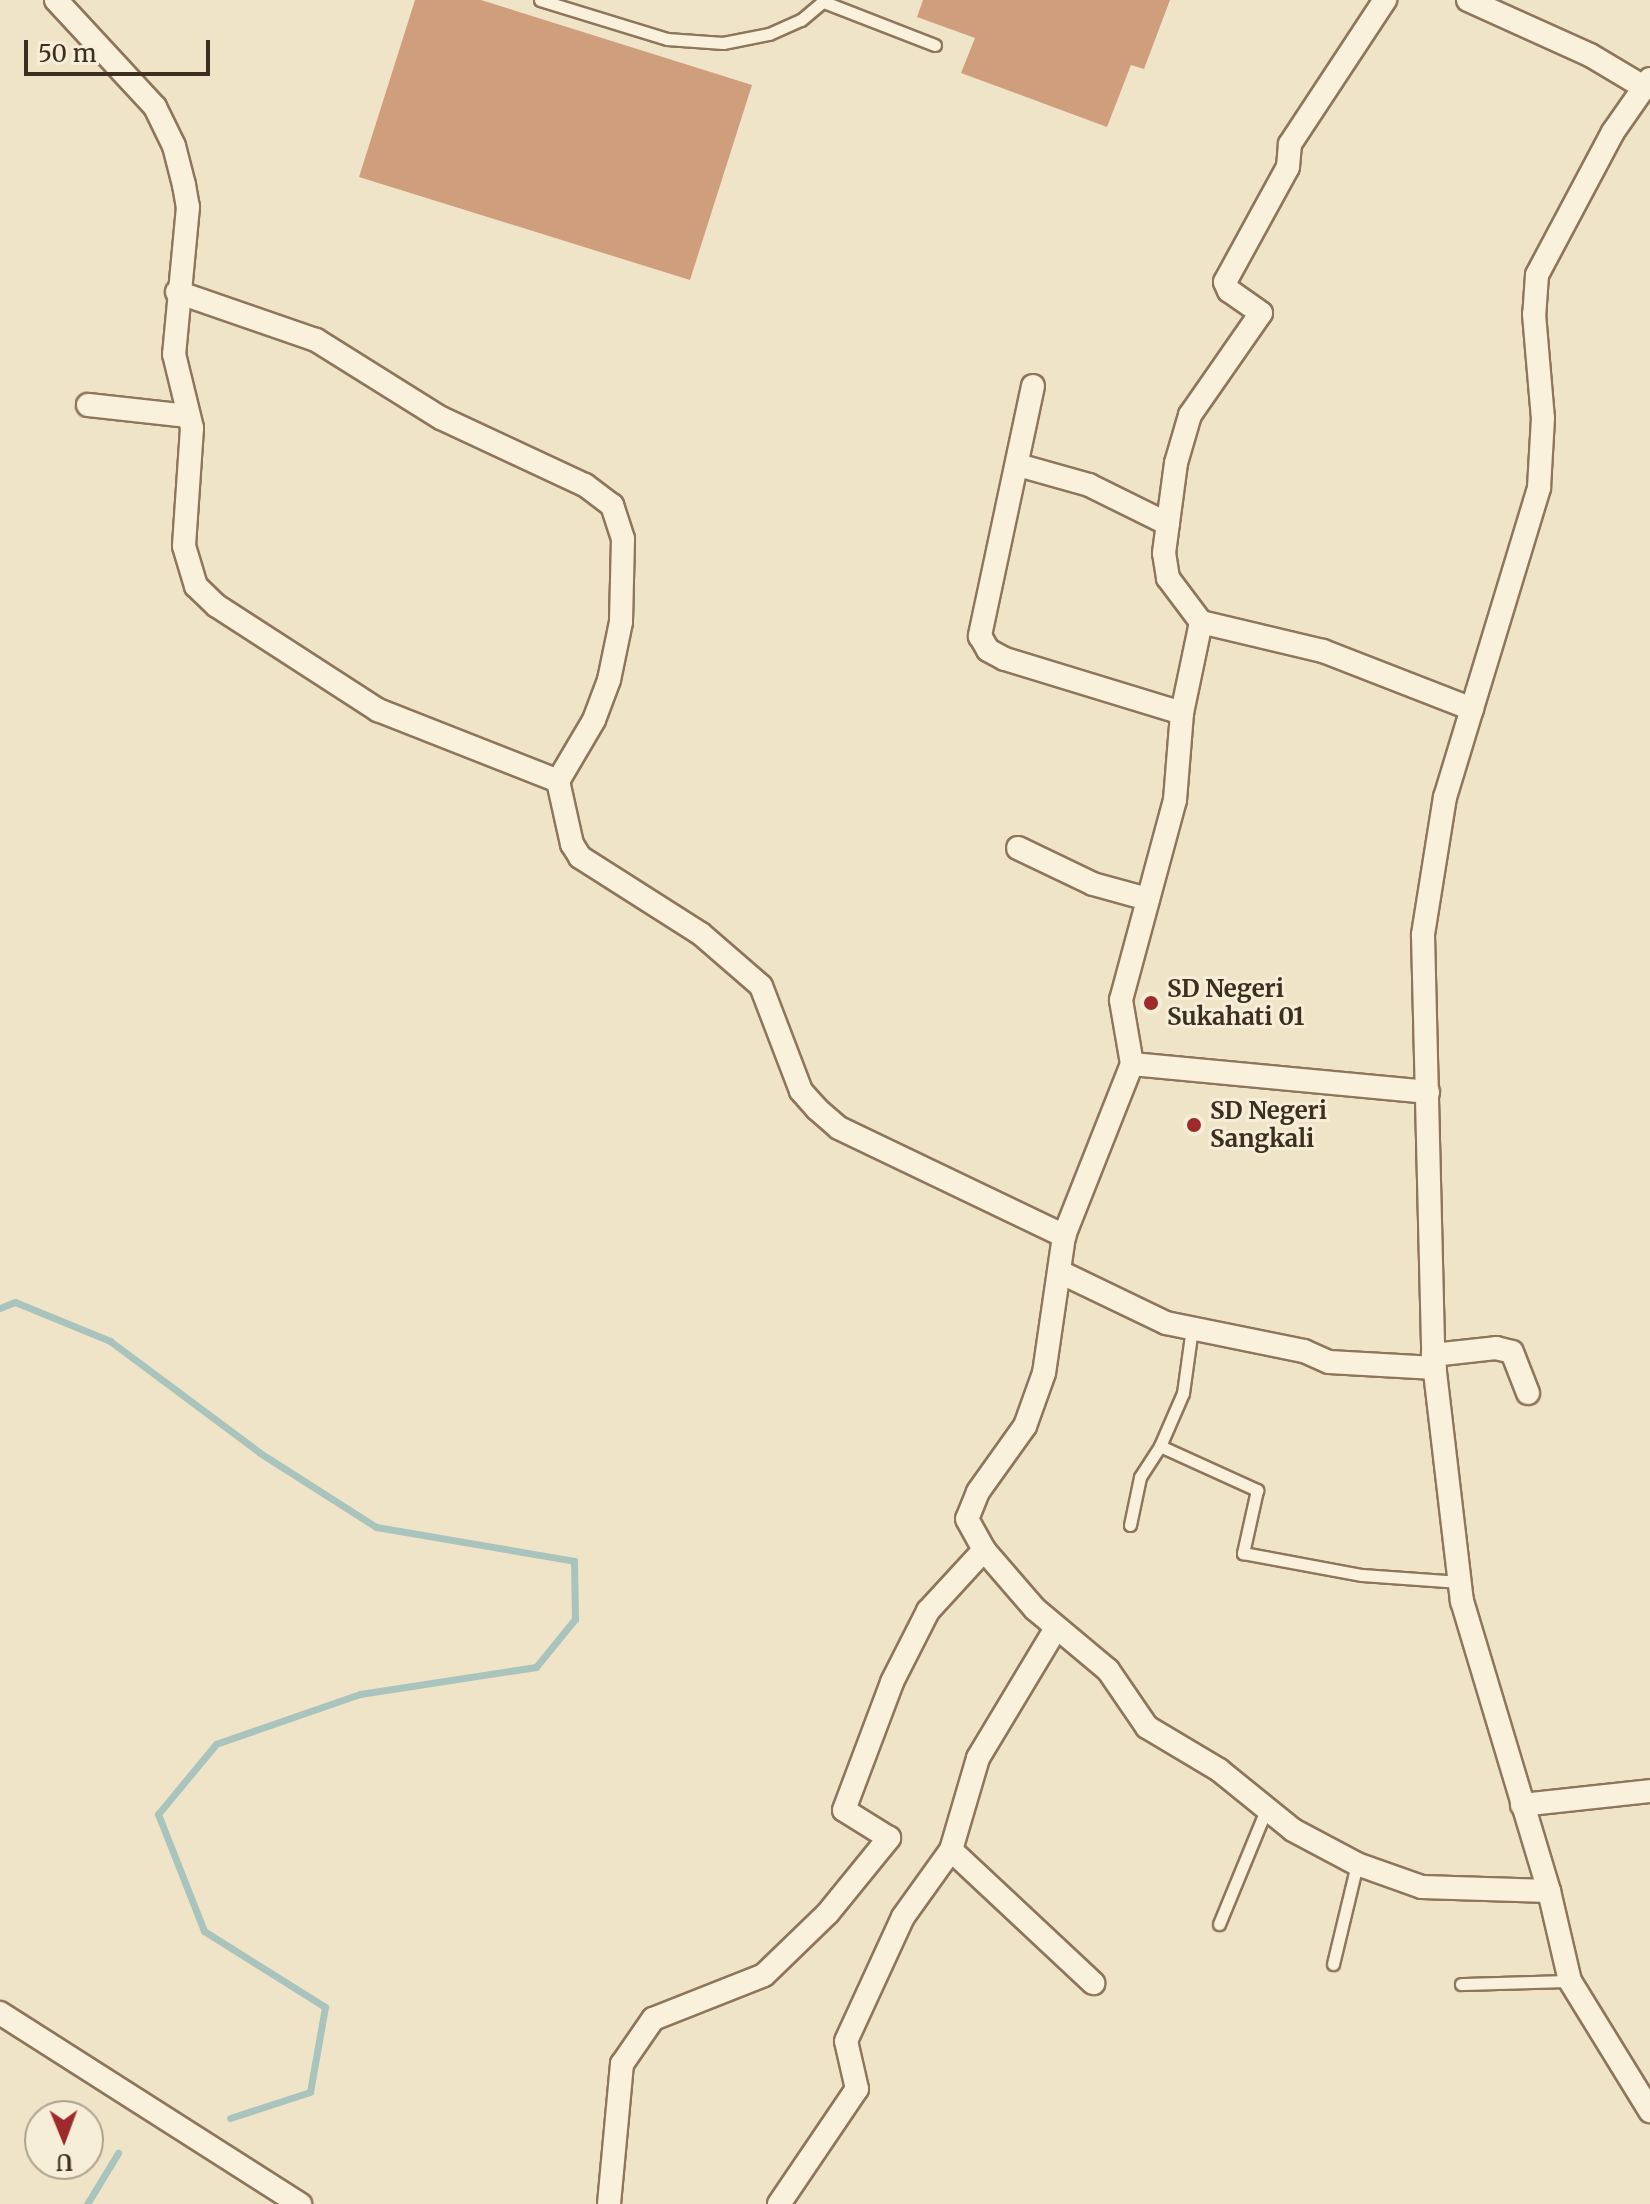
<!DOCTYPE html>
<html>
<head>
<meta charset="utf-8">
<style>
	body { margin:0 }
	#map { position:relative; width:1650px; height:2204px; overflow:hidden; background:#f0e4c8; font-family:Merriweather,serif }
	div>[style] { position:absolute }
	.stream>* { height:7px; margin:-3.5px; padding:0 3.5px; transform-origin:3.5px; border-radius:3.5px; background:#a9c4bc }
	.building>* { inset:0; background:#cf9f7d }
	.roads { filter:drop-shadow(2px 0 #8d765c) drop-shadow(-2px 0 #8d765c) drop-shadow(0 2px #8d765c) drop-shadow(0 -2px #8d765c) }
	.lane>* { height:11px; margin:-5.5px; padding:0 5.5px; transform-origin:5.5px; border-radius:5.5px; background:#faf1dc }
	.street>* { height:22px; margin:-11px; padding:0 11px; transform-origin:11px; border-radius:11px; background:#faf1dc }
	.dots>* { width:22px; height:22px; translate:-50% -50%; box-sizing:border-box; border:4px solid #f7eed8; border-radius:50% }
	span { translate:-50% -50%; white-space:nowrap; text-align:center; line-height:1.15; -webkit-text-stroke:6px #f7eed8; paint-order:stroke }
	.poi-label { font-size:24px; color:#3d2e20; font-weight:700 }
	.left { translate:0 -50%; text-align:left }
	.north { position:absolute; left:24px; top:2100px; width:80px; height:80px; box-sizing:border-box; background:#f7eed8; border:2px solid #ada18e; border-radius:50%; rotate:179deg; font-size:22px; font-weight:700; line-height:32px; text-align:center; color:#3d2e20 }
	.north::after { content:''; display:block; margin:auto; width:28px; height:36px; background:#9e2a2b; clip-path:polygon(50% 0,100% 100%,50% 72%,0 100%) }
	.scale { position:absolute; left:24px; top:40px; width:186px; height:36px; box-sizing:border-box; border:4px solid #3d2e20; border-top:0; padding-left:10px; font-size:24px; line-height:28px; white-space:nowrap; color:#3d2e20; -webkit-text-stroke:6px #f7eed8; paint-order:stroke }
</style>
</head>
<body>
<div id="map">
	<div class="stream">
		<div style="left:0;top:1308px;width:16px;rotate:-22deg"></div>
		<div style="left:15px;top:1302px;width:103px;rotate:22.3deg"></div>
		<div style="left:110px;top:1341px;width:187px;rotate:36.7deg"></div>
		<div style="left:260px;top:1453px;width:138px;rotate:32.5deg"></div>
		<div style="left:376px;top:1527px;width:201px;rotate:9.7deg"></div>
		<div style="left:574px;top:1561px;width:58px;rotate:89deg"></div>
		<div style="left:575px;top:1619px;width:62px;rotate:129.1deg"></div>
		<div style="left:536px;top:1667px;width:178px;rotate:171.3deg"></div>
		<div style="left:360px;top:1694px;width:152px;rotate:160.9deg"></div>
		<div style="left:216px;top:1744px;width:91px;rotate:129.6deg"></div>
		<div style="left:158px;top:1814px;width:126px;rotate:68.5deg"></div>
		<div style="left:204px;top:1931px;width:143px;rotate:32.1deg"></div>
		<div style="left:325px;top:2007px;width:86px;rotate:100deg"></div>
		<div style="left:310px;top:2092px;width:84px;rotate:162deg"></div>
		<div style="left:87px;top:2204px;width:60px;rotate:-58.7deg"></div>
	</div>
	<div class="building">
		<div style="clip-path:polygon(415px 0,481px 0,752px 85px,690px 280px,359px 177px)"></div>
		<div style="clip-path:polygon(923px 0,1170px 0,1144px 69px,1131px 65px,1107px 127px,961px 73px,975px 38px,917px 17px)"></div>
	</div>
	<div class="roads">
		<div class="lane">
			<div style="left:540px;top:0;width:133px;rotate:17.1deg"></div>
			<div style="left:667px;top:39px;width:56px;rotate:4.1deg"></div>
			<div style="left:723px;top:43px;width:47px;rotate:-11.1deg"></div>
			<div style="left:769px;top:34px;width:35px;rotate:-24deg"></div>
			<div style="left:801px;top:20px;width:31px;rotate:-40deg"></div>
			<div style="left:824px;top:2px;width:119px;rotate:21.2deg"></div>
			<div style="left:1160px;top:1446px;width:107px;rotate:24.4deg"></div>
			<div style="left:1257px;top:1490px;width:65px;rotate:102.5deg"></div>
			<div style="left:1243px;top:1553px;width:121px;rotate:10.5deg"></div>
			<div style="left:1362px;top:1575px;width:98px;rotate:4.1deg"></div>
			<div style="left:1130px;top:1525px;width:49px;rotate:-78.2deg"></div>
			<div style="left:1140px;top:1477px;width:37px;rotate:-57deg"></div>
			<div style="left:1160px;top:1446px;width:58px;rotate:-66.5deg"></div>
			<div style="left:1183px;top:1393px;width:66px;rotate:-82.1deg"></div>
			<div style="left:1219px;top:1924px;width:123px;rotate:-67.6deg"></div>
			<div style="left:1333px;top:1964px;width:103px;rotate:-76.5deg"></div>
			<div style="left:1461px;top:1984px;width:109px;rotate:-1.6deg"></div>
		</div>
		<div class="street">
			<div style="left:56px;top:0;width:146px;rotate:47.2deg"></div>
			<div style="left:155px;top:107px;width:43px;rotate:64deg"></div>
			<div style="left:174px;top:146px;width:40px;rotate:75.6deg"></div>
			<div style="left:184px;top:185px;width:22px;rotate:80deg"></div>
			<div style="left:188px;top:207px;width:148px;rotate:95.4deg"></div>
			<div style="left:174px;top:354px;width:76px;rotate:76.3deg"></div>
			<div style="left:192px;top:428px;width:118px;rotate:93.9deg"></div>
			<div style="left:184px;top:546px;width:42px;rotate:73.3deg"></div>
			<div style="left:196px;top:586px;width:29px;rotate:44deg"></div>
			<div style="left:217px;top:606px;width:192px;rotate:32.9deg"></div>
			<div style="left:378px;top:710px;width:193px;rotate:21.5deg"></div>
			<div style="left:558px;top:781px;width:65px;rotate:77.5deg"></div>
			<div style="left:572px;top:844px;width:15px;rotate:58deg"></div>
			<div style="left:580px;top:857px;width:143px;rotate:32.5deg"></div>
			<div style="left:701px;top:934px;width:79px;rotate:40.9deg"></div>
			<div style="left:761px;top:986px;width:112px;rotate:69.1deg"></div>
			<div style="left:801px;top:1091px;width:24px;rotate:48deg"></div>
			<div style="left:817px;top:1109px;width:29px;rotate:41deg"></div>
			<div style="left:839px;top:1128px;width:250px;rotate:25.6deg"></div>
			<div style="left:1468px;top:0;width:134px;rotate:24.3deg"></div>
			<div style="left:1590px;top:55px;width:61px;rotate:30.8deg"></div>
			<div style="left:1650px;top:79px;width:65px;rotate:124.9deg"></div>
			<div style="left:1613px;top:132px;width:162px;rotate:118deg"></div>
			<div style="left:1537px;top:275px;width:39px;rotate:94deg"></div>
			<div style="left:1534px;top:314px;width:104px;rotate:85.1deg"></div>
			<div style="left:1543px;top:418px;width:70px;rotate:93.3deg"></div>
			<div style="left:1539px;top:488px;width:323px;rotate:106.9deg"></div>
			<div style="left:1445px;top:797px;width:140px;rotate:99.1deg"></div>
			<div style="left:1423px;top:935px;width:420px;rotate:88.6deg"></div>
			<div style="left:1433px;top:1355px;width:248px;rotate:83.3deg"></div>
			<div style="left:1462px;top:1601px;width:303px;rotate:73.3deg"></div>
			<div style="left:1549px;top:1891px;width:92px;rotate:76.9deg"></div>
			<div style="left:1570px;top:1981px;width:153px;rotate:58.4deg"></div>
			<div style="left:177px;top:292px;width:147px;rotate:19.1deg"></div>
			<div style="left:316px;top:340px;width:147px;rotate:32deg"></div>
			<div style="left:441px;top:418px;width:159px;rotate:25deg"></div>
			<div style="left:585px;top:485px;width:34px;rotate:37deg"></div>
			<div style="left:612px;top:505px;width:36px;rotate:72deg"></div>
			<div style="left:623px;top:539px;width:83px;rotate:91.4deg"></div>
			<div style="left:621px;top:622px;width:59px;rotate:101.7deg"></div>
			<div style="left:609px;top:680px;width:43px;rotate:110.6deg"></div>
			<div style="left:594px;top:720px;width:71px;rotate:120.5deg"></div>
			<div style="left:1033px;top:386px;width:256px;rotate:102deg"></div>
			<div style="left:980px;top:636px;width:16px;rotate:60deg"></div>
			<div style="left:988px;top:650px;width:19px;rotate:28deg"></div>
			<div style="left:1005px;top:659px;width:185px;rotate:17deg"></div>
			<div style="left:88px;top:405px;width:101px;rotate:6.3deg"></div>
			<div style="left:1018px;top:465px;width:74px;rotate:15.7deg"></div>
			<div style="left:1089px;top:485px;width:88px;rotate:26.3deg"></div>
			<div style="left:1201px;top:622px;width:125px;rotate:13.4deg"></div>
			<div style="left:1323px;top:651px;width:160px;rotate:21.3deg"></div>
			<div style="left:1018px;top:848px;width:83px;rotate:25.6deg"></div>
			<div style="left:1093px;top:884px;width:57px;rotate:15.3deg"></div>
			<div style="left:1132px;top:1064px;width:65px;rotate:-99.8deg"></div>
			<div style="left:1121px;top:1000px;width:207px;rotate:-74.9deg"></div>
			<div style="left:1175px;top:800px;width:87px;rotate:-85.4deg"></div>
			<div style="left:1182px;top:713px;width:93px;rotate:-78.2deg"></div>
			<div style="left:1201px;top:622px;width:55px;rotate:-126.9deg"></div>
			<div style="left:1168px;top:578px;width:25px;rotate:-99deg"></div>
			<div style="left:1164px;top:553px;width:91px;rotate:-82.4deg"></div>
			<div style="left:1176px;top:463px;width:50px;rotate:-73.7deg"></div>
			<div style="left:1190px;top:415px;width:124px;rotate:-55.2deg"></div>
			<div style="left:1261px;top:313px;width:39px;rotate:-145deg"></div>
			<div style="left:1229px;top:291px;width:10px;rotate:-114deg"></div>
			<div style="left:1225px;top:282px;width:131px;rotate:-61.3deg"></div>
			<div style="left:1288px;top:167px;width:23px;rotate:-85deg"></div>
			<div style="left:1290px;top:144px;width:173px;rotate:-56.6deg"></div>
			<div style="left:1428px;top:1092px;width:297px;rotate:-174.6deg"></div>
			<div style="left:1132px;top:1064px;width:185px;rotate:111.6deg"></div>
			<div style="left:1064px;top:1236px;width:138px;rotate:98.3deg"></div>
			<div style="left:1044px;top:1373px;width:56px;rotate:109.7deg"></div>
			<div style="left:1025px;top:1426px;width:81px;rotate:125.5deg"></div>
			<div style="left:978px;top:1492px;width:29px;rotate:112deg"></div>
			<div style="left:967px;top:1519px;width:35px;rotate:61deg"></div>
			<div style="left:984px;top:1550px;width:78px;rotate:49.2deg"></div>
			<div style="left:1035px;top:1609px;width:95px;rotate:39.9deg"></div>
			<div style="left:1108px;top:1670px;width:69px;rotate:55.6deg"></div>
			<div style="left:1147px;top:1727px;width:84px;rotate:30.8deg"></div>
			<div style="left:1219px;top:1770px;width:95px;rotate:39deg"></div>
			<div style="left:1293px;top:1830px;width:72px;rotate:28deg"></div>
			<div style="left:1357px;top:1864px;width:69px;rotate:19.5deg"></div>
			<div style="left:1422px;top:1887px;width:127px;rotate:1.8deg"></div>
			<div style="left:1060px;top:1272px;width:118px;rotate:25.7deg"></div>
			<div style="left:1166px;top:1323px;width:141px;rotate:11.5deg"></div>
			<div style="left:1304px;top:1351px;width:27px;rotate:24deg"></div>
			<div style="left:1329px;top:1362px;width:106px;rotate:3.2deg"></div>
			<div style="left:1433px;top:1355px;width:63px;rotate:-6.3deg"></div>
			<div style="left:1496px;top:1348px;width:16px;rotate:14deg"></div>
			<div style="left:1512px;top:1352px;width:44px;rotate:68.7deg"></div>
			<div style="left:1522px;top:1805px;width:129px;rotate:-6.2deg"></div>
			<div style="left:951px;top:1850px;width:96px;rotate:-73.6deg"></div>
			<div style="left:978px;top:1758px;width:152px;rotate:-59deg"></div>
			<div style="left:0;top:2013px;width:356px;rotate:32.5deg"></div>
			<div style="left:609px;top:2204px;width:141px;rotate:-84.7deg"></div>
			<div style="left:622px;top:2064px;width:55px;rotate:-55.4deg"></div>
			<div style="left:653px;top:2019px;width:119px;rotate:-21.6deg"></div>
			<div style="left:764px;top:1975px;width:89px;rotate:-44.1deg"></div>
			<div style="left:828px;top:1913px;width:97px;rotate:-50.9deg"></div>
			<div style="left:889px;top:1838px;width:53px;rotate:-148.1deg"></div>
			<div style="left:844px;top:1810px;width:137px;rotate:-69.4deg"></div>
			<div style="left:892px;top:1682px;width:80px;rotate:-63.1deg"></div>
			<div style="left:928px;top:1611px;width:83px;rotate:-47.4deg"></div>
			<div style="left:779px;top:2204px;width:139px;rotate:-55.9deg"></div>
			<div style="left:857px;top:2089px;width:49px;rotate:-102.9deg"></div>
			<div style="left:846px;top:2041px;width:136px;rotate:-65.3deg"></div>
			<div style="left:903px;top:1917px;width:82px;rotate:-54.4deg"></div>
			<div style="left:951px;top:1850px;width:195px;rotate:43.1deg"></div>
		</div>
	</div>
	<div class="dots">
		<div style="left:1151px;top:1003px;background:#9e2a2b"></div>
		<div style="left:1194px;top:1125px;background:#9e2a2b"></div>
	</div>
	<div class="poi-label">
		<span class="left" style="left:1167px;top:1003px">SD Negeri<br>Sukahati 01</span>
		<span class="left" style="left:1210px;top:1125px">SD Negeri<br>Sangkali</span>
	</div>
	<div class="north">U</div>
	<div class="scale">50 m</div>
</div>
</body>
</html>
